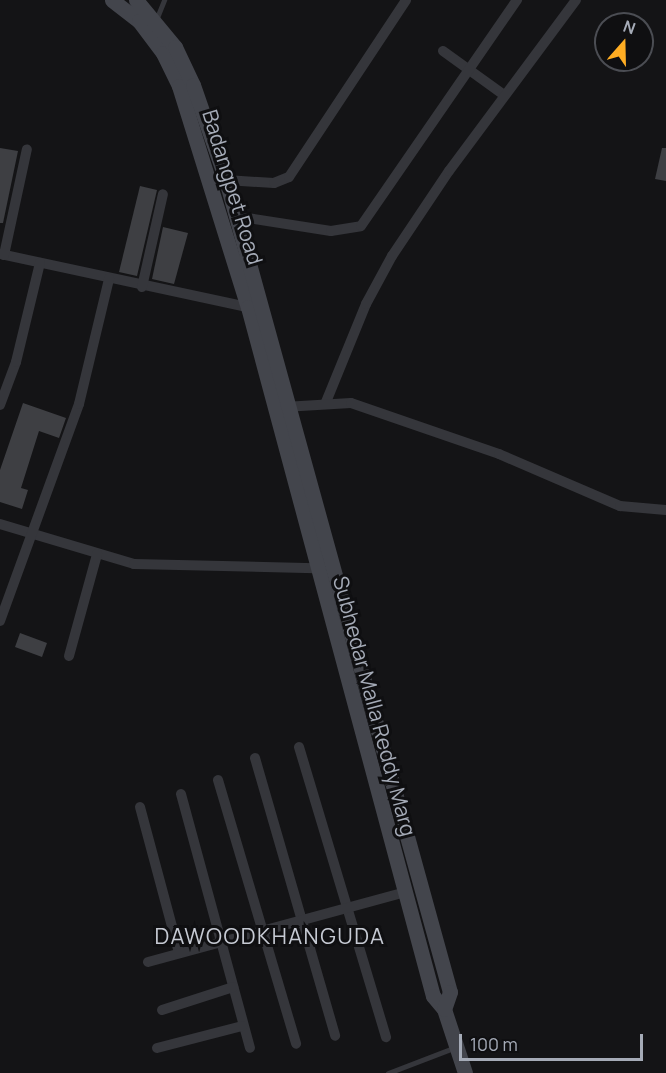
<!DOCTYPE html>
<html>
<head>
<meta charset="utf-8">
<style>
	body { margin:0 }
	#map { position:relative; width:666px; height:1073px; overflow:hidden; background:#141416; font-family:Manrope,sans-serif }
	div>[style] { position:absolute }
	.building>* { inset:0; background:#3e3f43 }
	.lane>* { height:5px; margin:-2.5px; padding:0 2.5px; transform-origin:2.5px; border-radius:2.5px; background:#35363b }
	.street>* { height:10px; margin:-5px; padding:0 5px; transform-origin:5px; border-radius:5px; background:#35363b }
	.secondary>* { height:15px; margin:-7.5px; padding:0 7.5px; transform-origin:7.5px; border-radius:7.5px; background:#43454c }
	span { translate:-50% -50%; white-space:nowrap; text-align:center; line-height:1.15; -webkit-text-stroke:6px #0f0f11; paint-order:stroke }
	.street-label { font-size:21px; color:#a5abb7 }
	.neighbourhood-label { font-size:22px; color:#c6cad3; letter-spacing:1.5px }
	.north { position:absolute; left:594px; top:12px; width:60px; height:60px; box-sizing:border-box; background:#0f0f11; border:2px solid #4b4d53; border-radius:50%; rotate:20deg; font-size:16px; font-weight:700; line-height:24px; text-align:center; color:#a5abb7 }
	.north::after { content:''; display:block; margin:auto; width:21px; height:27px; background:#ffad23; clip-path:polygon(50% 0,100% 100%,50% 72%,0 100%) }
	.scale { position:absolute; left:459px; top:1034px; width:184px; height:27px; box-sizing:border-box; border:3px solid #a5abb7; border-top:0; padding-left:8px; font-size:18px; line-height:21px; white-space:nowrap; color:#a5abb7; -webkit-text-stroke:4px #0f0f11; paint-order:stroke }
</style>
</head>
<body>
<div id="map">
	<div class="building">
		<div style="clip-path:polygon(0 148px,18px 151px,3px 223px,0 223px)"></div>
		<div style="clip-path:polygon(662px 148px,666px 148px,666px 181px,655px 179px)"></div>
		<div style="clip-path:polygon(140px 186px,157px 190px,137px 276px,119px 272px)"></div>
		<div style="clip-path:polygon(163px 227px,188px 233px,174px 284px,152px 279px)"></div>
		<div style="clip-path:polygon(23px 403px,66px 418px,59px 438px,39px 431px,21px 488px,28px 490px,22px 509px,0 502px,0 470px)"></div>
		<div style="clip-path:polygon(20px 633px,47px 643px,42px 657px,15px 647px)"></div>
	</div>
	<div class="lane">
		<div style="left:156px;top:20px;width:22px;rotate:-68deg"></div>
		<div style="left:388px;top:1073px;width:73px;rotate:-20.9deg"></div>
	</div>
	<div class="street">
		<div style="left:443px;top:51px;width:75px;rotate:35.8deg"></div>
		<div style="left:226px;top:180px;width:48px;rotate:3.6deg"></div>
		<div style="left:274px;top:183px;width:16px;rotate:-22deg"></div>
		<div style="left:289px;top:177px;width:212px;rotate:-56.5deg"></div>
		<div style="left:235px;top:216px;width:97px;rotate:8.9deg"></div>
		<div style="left:331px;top:231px;width:30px;rotate:-9deg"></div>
		<div style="left:361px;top:226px;width:275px;rotate:-55.4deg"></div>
		<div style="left:0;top:254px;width:254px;rotate:12.1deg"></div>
		<div style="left:4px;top:255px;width:108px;rotate:-77.8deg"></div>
		<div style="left:142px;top:287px;width:95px;rotate:-77.3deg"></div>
		<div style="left:326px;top:402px;width:106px;rotate:-67.8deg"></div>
		<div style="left:366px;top:304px;width:55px;rotate:-61.6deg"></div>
		<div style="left:392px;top:256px;width:102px;rotate:-56.2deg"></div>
		<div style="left:449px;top:171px;width:213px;rotate:-53.4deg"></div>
		<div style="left:0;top:405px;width:46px;rotate:-69.6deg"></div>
		<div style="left:16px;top:362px;width:102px;rotate:-76.4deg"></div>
		<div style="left:284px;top:407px;width:67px;rotate:-3.4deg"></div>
		<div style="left:351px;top:403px;width:157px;rotate:19deg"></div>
		<div style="left:499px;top:454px;width:132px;rotate:23.3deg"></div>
		<div style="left:620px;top:506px;width:46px;rotate:5deg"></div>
		<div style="left:0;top:524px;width:140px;rotate:16.6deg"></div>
		<div style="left:134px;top:564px;width:182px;rotate:1.3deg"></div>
		<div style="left:0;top:621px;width:231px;rotate:-70deg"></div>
		<div style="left:79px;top:404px;width:129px;rotate:-76.5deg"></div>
		<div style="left:69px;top:656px;width:106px;rotate:-74.6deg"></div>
		<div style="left:299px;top:747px;width:303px;rotate:73.3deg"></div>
		<div style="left:255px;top:758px;width:289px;rotate:73.9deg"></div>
		<div style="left:218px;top:780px;width:275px;rotate:73.5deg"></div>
		<div style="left:181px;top:794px;width:263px;rotate:74.8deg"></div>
		<div style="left:140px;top:807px;width:151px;rotate:75deg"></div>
		<div style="left:148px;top:962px;width:266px;rotate:-15.2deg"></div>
		<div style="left:162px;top:1010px;width:75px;rotate:-17.9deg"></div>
		<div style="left:157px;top:1048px;width:88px;rotate:-14.5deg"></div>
	</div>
	<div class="secondary">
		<div style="left:112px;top:0;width:34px;rotate:38deg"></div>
		<div style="left:139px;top:21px;width:40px;rotate:53deg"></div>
		<div style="left:163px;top:53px;width:37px;rotate:64deg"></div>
		<div style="left:179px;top:86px;width:232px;rotate:72.7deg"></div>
		<div style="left:248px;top:307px;width:713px;rotate:74.97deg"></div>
		<div style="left:433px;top:996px;width:17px;rotate:50deg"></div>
		<div style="left:444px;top:1009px;width:67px;rotate:71.8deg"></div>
		<div style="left:136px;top:0;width:61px;rotate:50.3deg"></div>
		<div style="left:175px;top:47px;width:42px;rotate:64.7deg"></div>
		<div style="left:193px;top:85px;width:101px;rotate:70.8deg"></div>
		<div style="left:226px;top:180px;width:842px;rotate:74.58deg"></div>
		<div style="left:450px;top:992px;width:18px;rotate:109deg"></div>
	</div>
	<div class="street-label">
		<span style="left:233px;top:187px;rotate:73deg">Badangpet Road</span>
		<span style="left:375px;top:706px;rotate:75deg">Subhedar Malla Reddy Marg</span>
	</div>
	<div class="neighbourhood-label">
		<span style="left:270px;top:937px">DAWOODKHANGUDA</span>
	</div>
	<div class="north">N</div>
	<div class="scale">100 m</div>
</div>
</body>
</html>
